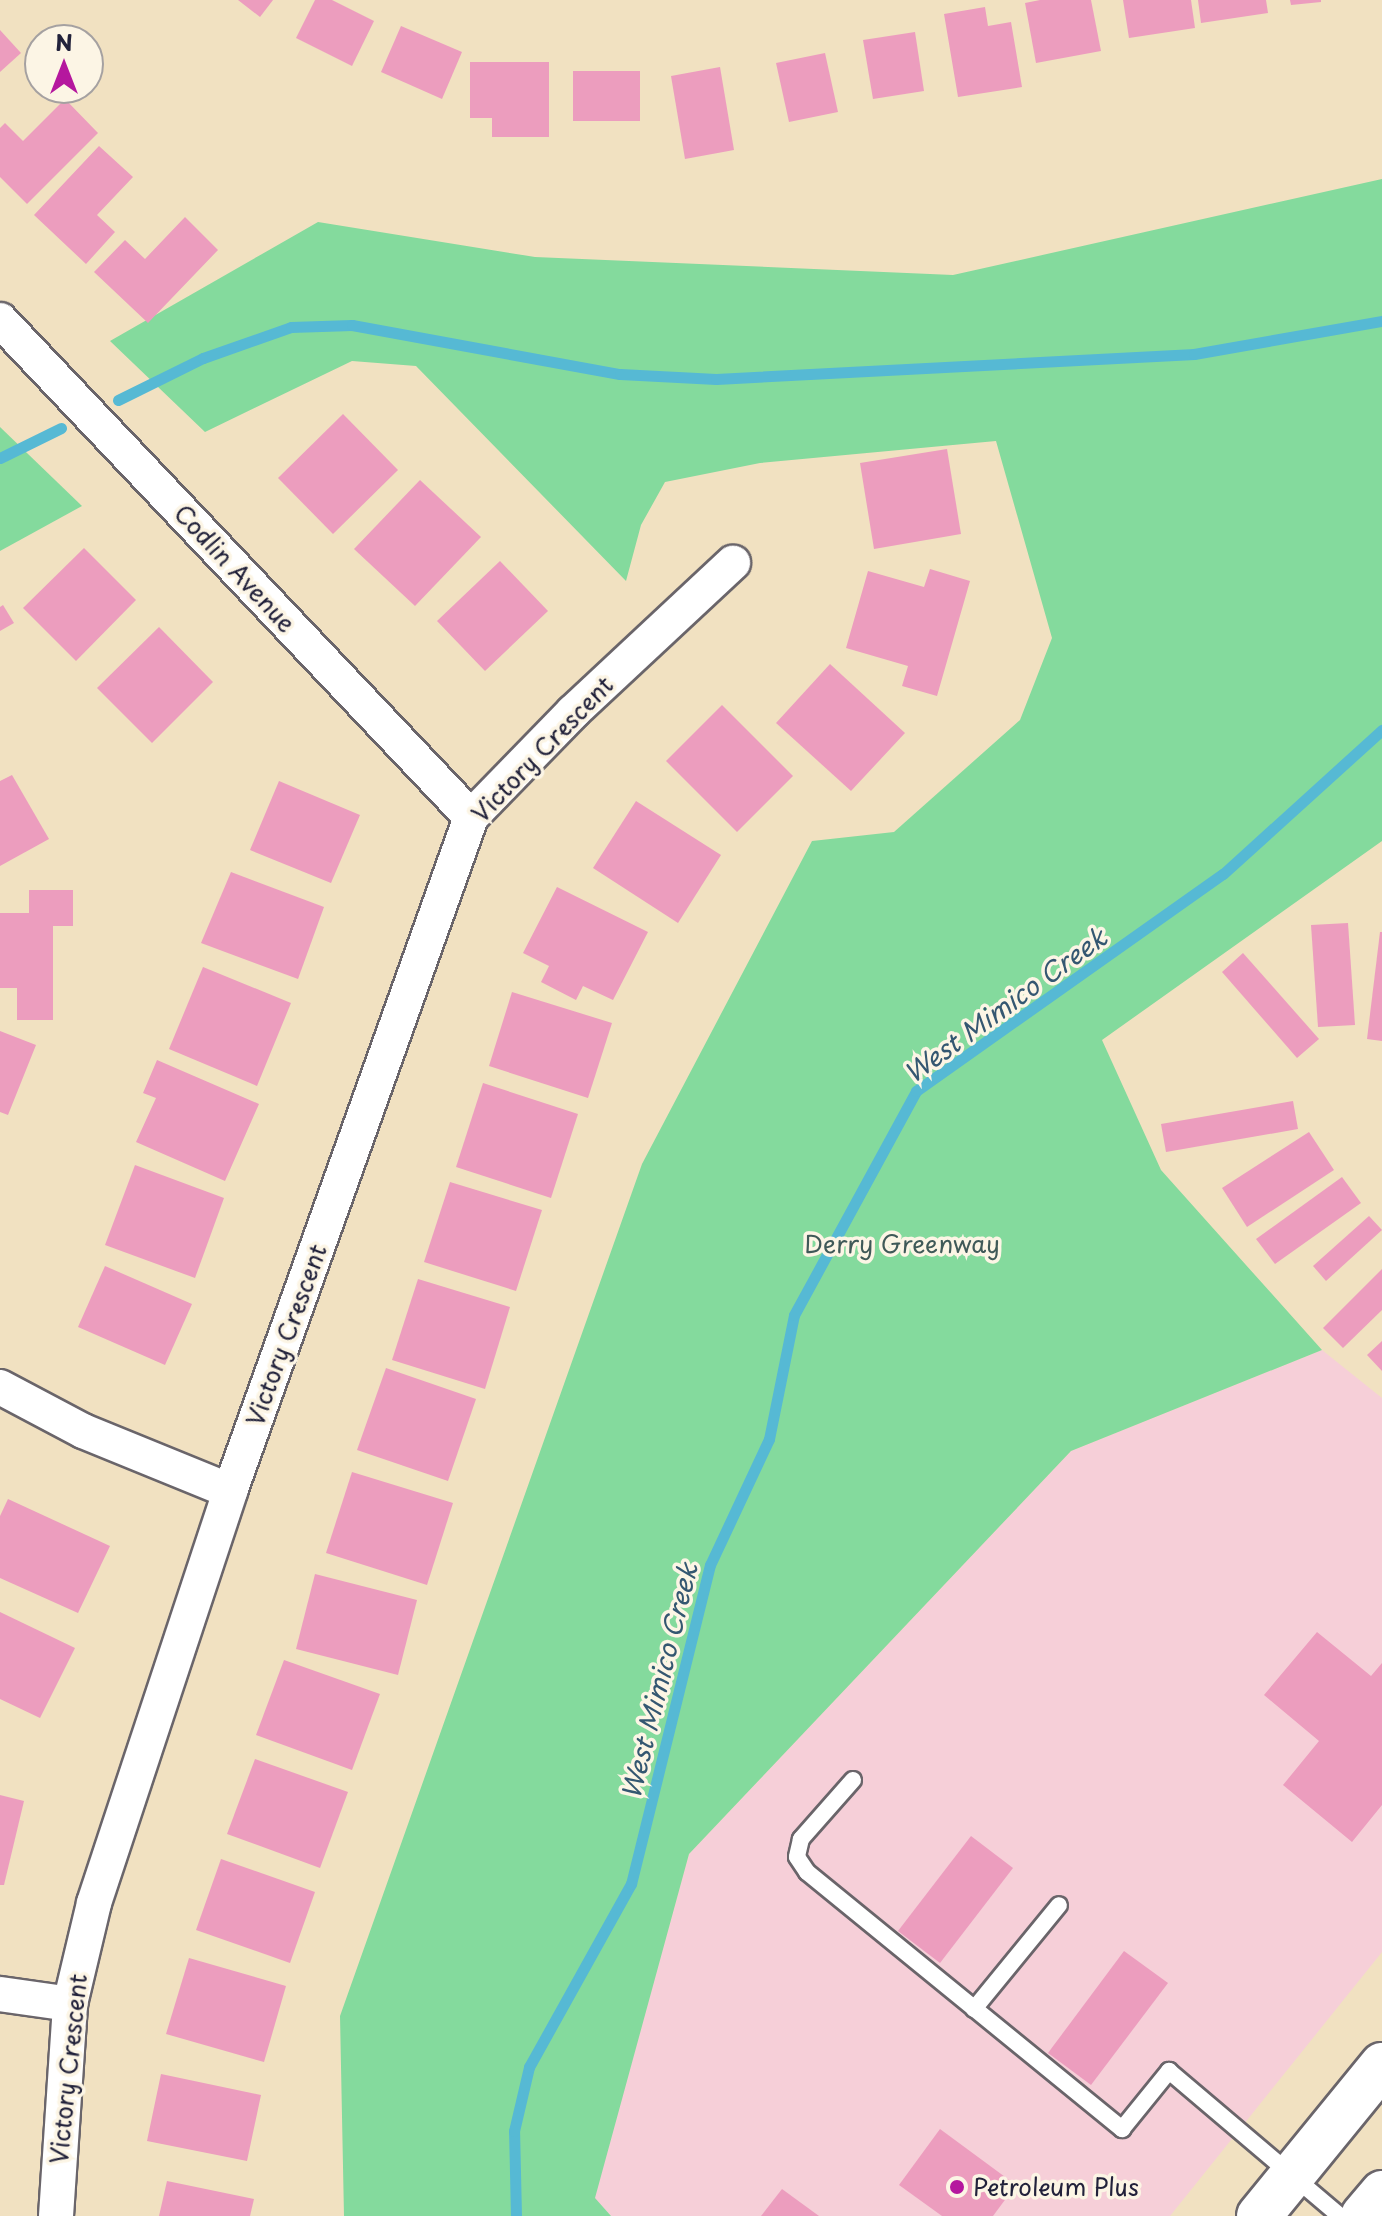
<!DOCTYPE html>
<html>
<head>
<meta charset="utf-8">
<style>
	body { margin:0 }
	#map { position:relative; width:1382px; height:2216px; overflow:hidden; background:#f1e1c1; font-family:"Playpen Sans",sans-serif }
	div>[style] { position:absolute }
	.built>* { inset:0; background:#f6cfd8 }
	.green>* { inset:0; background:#84da9d }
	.stream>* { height:11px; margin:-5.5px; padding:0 5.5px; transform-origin:5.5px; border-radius:5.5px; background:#56b9d4 }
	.building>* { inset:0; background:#ec9dbe }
	.roads { filter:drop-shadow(2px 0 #6a656a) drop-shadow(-2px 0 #6a656a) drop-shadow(0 2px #6a656a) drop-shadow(0 -2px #6a656a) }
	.lane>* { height:16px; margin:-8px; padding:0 8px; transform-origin:8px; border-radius:8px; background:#fff }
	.street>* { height:34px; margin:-17px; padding:0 17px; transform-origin:17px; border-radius:17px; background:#fff }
	.secondary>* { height:44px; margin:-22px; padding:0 22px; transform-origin:22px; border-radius:22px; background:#fff }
	.dots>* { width:22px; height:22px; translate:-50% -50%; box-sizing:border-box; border:4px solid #fcf5e5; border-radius:50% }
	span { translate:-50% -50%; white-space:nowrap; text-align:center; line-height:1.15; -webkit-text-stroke:7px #fcf5e5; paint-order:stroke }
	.street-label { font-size:24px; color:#22223b }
	.park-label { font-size:24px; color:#3f5958 }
	.poi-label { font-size:24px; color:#22223b }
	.left { translate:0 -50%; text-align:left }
	.water-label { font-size:26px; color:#345771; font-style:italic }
	.north { position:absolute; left:24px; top:24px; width:80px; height:80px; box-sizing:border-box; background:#fcf5e5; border:2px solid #a5a1a1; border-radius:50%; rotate:0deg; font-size:22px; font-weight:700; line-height:32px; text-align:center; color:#22223b }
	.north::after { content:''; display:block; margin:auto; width:28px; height:36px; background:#b5179e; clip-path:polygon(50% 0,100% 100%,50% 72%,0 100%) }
</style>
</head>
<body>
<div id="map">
	<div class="built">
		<div style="clip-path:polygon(1322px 1350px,1382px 1398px,1382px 1952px,1170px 2216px,611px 2216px,594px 2199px,689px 1854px,1071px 1451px)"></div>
	</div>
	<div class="green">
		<div style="clip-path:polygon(1382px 179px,1382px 841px,1102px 1040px,1161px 1170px,1322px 1350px,1071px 1451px,689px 1854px,595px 2198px,611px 2216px,344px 2216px,340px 2016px,642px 1164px,812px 841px,894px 832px,1020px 720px,1052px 638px,996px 441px,760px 463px,665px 482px,641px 525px,626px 581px,416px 366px,352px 361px,205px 432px,110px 341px,318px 222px,535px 257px,953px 275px)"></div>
		<div style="clip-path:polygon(0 427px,82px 506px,0 551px)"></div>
	</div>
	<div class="stream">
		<div style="left:118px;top:400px;width:95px;rotate:-26.3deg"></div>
		<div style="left:203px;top:358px;width:93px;rotate:-19.4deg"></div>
		<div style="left:291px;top:327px;width:61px;rotate:-1.9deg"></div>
		<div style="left:352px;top:325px;width:272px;rotate:10.4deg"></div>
		<div style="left:620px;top:374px;width:96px;rotate:3deg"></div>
		<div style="left:716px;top:379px;width:479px;rotate:-3deg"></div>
		<div style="left:1194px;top:354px;width:191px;rotate:-10deg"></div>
		<div style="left:0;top:458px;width:68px;rotate:-26.2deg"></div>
		<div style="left:516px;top:2216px;width:85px;rotate:-91.3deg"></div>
		<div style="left:514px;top:2131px;width:66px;rotate:-76.8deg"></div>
		<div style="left:529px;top:2067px;width:210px;rotate:-60.9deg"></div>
		<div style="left:631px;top:1884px;width:329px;rotate:-76.1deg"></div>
		<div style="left:710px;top:1565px;width:139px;rotate:-64.9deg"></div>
		<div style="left:769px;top:1439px;width:126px;rotate:-78.6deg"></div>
		<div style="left:794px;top:1315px;width:255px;rotate:-61.4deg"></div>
		<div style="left:916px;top:1091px;width:376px;rotate:-35.3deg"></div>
		<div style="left:1223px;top:874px;width:215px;rotate:-42.2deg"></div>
	</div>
	<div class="building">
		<div style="clip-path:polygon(238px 0,273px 0,260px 17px)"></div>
		<div style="clip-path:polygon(315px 0,332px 0,374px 21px,352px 66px,296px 38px)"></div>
		<div style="clip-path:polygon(1040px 0,1091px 0,1101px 51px,1036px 63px,1025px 3px)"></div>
		<div style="clip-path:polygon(1123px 0,1191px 0,1195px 28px,1129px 38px)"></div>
		<div style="clip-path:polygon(1198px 0,1266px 0,1268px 13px,1201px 23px)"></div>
		<div style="clip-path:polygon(1290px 0,1321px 0,1321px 2px,1291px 5px)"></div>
		<div style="clip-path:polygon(985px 7px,988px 26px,1011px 22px,1022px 87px,958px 97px,944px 14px)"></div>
		<div style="clip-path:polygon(401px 26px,462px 52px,442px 99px,381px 72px)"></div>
		<div style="clip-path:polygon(0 30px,21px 53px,0 72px)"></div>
		<div style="clip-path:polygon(915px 32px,924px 91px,873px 99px,863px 40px)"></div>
		<div style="clip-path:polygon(825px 53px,838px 112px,789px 122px,776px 63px)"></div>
		<div style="clip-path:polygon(470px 62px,549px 62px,549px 137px,492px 137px,492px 118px,470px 118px)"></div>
		<div style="clip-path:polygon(720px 67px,734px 150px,685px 159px,671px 76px)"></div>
		<div style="clip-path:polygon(573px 71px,640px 71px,640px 121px,573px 121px)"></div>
		<div style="clip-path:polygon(65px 99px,98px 133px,27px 204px,0 177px,0 128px,5px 123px,23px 141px)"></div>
		<div style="clip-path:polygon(99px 146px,133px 177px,97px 215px,115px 232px,86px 264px,34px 215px)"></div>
		<div style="clip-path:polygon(185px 217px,218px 250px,148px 323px,94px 272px,125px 240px,145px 259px)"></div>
		<div style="clip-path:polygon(343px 414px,398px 470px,333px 534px,278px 478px)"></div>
		<div style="clip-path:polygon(947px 449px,961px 534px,874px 549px,860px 463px)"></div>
		<div style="clip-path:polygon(420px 480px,481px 537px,415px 606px,354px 549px)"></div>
		<div style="clip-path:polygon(84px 548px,136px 600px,76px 661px,23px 608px)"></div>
		<div style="clip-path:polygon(500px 561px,548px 611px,485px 671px,437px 621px)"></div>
		<div style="clip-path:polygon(930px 569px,970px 581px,937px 696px,902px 686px,908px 666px,846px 648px,868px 571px,924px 587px)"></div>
		<div style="clip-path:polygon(3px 605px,14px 623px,0 631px,0 607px)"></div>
		<div style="clip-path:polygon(159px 627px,213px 682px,152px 743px,97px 688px)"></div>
		<div style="clip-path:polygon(830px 664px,905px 733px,851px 791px,776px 723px)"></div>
		<div style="clip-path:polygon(722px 705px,793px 776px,737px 832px,666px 761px)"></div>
		<div style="clip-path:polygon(12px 775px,49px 839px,0 866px,0 781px)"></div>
		<div style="clip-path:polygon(279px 781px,360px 815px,331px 883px,250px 850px)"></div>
		<div style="clip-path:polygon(636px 801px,721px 855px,678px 923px,593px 868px)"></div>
		<div style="clip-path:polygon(231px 872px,324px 907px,298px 979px,201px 943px)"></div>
		<div style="clip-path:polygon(557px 887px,648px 932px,613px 1000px,583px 986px,576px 1000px,541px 982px,549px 966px,523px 953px)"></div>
		<div style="clip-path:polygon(29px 890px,73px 890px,73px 926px,53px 926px,53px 1020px,17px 1020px,17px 988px,0 988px,0 913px,29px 913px)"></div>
		<div style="clip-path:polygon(1348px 923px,1355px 1025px,1318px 1027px,1311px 925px)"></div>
		<div style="clip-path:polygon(1380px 932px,1382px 932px,1382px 1041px,1367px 1039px)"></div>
		<div style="clip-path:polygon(1243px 953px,1319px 1039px,1297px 1058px,1222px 972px)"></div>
		<div style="clip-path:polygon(203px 967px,291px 1003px,257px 1086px,169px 1049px)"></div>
		<div style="clip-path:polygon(512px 992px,612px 1023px,588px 1098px,489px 1066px)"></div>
		<div style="clip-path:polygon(0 1031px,36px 1045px,8px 1115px,0 1112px)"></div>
		<div style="clip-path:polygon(157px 1060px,259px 1104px,225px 1181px,136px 1142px,156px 1098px,143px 1093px)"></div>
		<div style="clip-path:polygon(483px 1083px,578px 1114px,551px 1198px,456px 1167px)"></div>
		<div style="clip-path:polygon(1293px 1101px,1298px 1129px,1166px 1152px,1161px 1124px)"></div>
		<div style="clip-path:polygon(1309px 1132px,1334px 1170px,1247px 1227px,1222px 1188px)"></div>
		<div style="clip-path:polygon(135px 1165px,224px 1198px,195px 1278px,105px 1245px)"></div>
		<div style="clip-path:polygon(1342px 1177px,1361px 1203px,1275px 1264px,1256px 1239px)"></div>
		<div style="clip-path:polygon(450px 1182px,542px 1210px,516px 1291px,424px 1262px)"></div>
		<div style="clip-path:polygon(1369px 1216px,1382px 1230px,1326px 1281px,1313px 1266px)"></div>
		<div style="clip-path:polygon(105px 1266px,192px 1304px,165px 1365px,78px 1327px)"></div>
		<div style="clip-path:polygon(1382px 1269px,1382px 1310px,1343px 1348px,1323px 1328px)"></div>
		<div style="clip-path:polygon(418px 1279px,510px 1307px,485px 1389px,392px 1360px)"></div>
		<div style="clip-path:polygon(1382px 1341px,1382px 1371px,1367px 1355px)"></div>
		<div style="clip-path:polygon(386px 1368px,476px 1399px,448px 1481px,357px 1450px)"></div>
		<div style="clip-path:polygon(352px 1472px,453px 1503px,427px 1585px,326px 1553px)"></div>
		<div style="clip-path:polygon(8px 1499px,110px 1546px,78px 1613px,0 1578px,0 1516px)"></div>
		<div style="clip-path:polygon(315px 1574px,417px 1600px,398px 1675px,296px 1649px)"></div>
		<div style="clip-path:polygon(0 1612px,75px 1648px,40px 1718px,0 1699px)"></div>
		<div style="clip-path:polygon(1317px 1632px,1371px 1676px,1382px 1663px,1382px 1805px,1352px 1842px,1283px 1785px,1319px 1741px,1264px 1695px)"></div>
		<div style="clip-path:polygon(284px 1660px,380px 1694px,352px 1770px,256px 1735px)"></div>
		<div style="clip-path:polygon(255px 1759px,348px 1792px,320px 1868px,227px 1834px)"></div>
		<div style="clip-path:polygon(0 1795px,24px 1801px,4px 1885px,0 1885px)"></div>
		<div style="clip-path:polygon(971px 1836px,1013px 1868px,940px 1963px,898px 1931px)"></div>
		<div style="clip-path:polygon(221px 1859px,315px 1892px,290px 1963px,196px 1930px)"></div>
		<div style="clip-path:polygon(1124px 1951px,1168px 1983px,1091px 2085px,1048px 2053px)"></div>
		<div style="clip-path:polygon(189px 1958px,286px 1986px,264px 2062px,166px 2034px)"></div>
		<div style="clip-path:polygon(161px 2074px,261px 2095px,247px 2161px,147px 2141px)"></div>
		<div style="clip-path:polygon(940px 2129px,1016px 2185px,993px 2216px,942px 2216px,899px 2185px)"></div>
		<div style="clip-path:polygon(167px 2181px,254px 2199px,250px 2216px,159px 2216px)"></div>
		<div style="clip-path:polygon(782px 2189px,819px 2216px,761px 2216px)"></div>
	</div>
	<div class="roads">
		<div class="lane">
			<div style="left:853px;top:1780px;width:79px;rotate:131.4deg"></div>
			<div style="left:801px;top:1839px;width:18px;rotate:103deg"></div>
			<div style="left:797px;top:1857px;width:18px;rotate:56deg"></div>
			<div style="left:807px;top:1872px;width:407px;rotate:39.2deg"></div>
			<div style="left:1122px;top:2129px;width:75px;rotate:-51deg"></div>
			<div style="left:1169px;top:2071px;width:224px;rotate:40.3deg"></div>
			<div style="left:974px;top:2009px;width:134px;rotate:-50.7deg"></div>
		</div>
		<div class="street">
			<div style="left:0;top:320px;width:685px;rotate:46.54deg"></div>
			<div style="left:0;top:1387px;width:94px;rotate:27.9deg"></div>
			<div style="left:83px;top:1431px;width:159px;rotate:22.2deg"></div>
			<div style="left:0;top:1994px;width:71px;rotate:8.1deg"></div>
			<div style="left:56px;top:2216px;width:212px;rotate:-86.2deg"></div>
			<div style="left:70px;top:2004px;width:104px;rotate:-76.6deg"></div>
			<div style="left:94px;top:1903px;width:434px;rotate:-71.7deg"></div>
			<div style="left:230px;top:1491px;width:716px;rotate:-70.32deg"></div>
			<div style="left:471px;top:817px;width:146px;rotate:-45.8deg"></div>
			<div style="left:573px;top:712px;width:219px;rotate:-43deg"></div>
		</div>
		<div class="secondary">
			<div style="left:1259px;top:2216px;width:195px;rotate:-50.8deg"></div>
			<div style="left:1363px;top:2216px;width:30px;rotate:-50deg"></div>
		</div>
	</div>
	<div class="dots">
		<div style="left:957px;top:2187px;background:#b5179e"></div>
	</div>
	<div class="street-label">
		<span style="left:235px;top:568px;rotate:47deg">Codlin Avenue</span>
		<span style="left:542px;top:749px;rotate:-46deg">Victory Crescent</span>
		<span style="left:286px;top:1335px;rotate:-70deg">Victory Crescent</span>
		<span style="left:68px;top:2069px;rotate:-84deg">Victory Crescent</span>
	</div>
	<div class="park-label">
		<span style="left:902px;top:1244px">Derry Greenway</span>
	</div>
	<div class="poi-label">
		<span class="left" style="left:973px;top:2187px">Petroleum Plus</span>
	</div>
	<div class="water-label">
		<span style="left:1005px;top:1005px;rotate:-36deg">West Mimico Creek</span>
		<span style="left:659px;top:1681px;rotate:-76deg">West Mimico Creek</span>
	</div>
	<div class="north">N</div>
</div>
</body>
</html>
